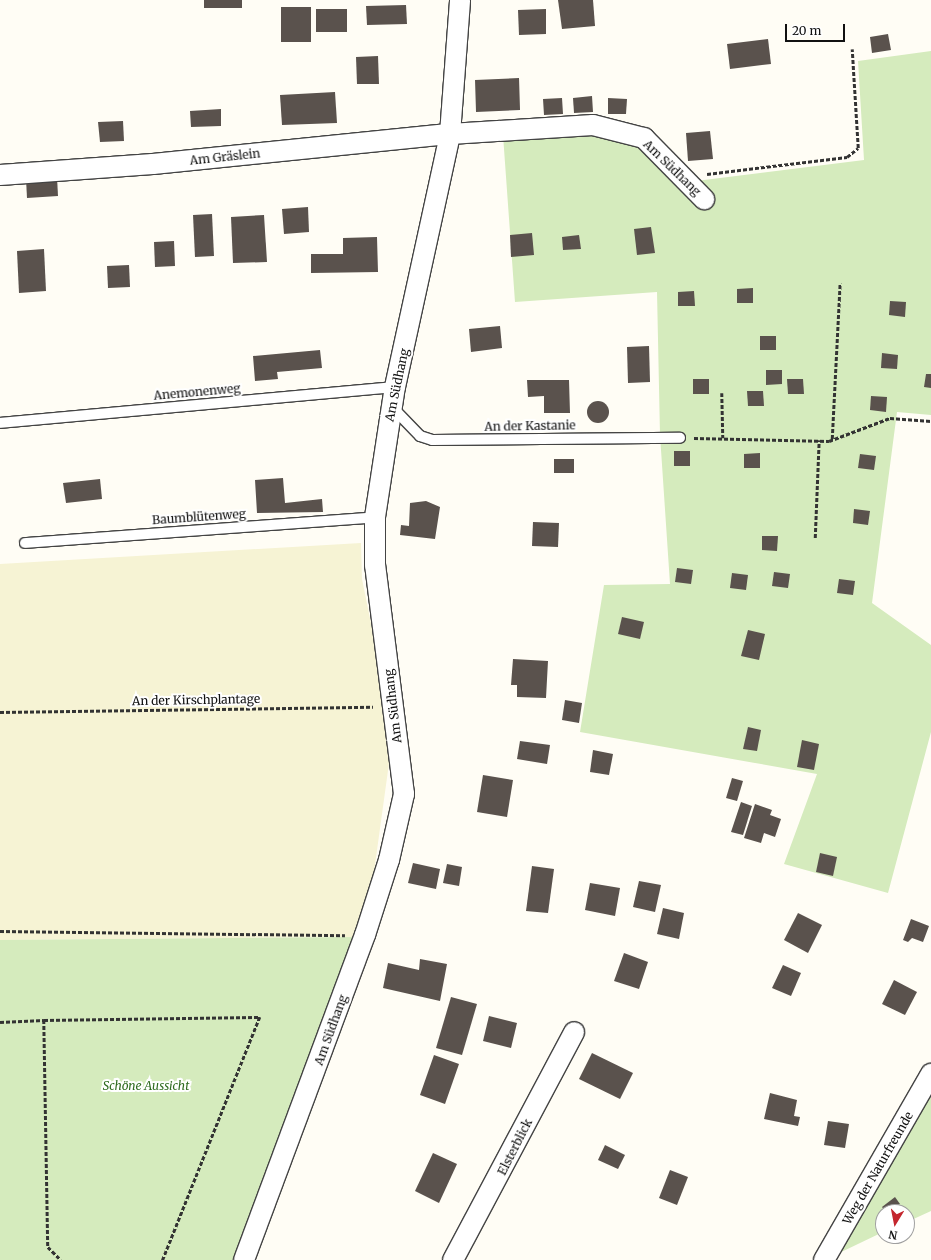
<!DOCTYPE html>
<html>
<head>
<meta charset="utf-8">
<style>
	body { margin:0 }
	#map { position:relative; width:931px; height:1260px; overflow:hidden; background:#fffdf5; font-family:Merriweather,serif }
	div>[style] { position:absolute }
	.farmland>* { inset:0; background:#f6f3d4 }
	.green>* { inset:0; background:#d5ebbd }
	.building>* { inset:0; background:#5a524d }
	.round { border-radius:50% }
	.path>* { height:2.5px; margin-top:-1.25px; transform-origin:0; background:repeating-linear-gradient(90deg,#333 0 4px,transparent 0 6px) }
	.roads { filter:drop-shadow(1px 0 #444) drop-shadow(-1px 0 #444) drop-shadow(0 1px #444) drop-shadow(0 -1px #444) }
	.lane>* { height:10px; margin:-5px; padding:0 5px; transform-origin:5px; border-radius:5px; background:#fff }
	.street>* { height:20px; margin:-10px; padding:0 10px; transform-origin:10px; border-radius:10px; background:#fff }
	span { translate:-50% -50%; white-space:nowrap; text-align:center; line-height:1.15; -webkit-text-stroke:4px #fff; paint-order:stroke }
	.street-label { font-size:12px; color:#111 }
	.park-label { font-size:12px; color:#2f6b1f; font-style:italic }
	.north { position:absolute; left:875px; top:1204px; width:40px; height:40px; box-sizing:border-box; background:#fff; border:1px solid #a0a0a0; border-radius:50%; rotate:190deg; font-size:11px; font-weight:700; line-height:16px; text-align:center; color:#111 }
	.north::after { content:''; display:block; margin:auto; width:14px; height:18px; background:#c4262e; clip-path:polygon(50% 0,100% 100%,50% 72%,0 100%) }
	.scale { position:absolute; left:785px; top:24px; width:60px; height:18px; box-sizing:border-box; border:2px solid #111; border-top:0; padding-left:5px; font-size:12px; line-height:14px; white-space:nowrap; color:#111; -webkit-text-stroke:3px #fff; paint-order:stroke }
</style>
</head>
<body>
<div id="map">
	<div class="farmland">
		<div style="clip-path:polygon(361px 543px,362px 579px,378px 658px,390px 756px,374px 872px,357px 937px,0 940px,0 564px)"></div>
	</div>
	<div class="green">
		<div style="clip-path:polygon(931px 51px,931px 415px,897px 412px,872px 603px,931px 645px,931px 732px,888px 893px,784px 864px,817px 774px,580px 732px,604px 585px,670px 584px,660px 435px,657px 292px,515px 302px,503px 135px,606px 134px,636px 146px,662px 166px,669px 179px,693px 201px,696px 181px,864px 160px,858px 61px)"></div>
		<div style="clip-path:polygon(357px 937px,234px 1260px,0 1260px,0 940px)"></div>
		<div style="clip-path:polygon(931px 1079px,931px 1211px,907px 1222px,907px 1212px,883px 1212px,883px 1232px,835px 1255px)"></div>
	</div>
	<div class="building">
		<div style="clip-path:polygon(204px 0,242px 0,242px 8px,204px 8px)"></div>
		<div style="clip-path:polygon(558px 0,593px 0,595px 26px,562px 29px)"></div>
		<div style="clip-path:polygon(406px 5px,407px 24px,367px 25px,366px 6px)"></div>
		<div style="clip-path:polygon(281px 7px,311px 7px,311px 42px,281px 42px)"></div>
		<div style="clip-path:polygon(316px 9px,347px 9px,347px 32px,316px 32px)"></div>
		<div style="clip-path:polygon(546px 9px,546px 34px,519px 35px,518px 10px)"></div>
		<div style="clip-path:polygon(888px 34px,891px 50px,872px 53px,870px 37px)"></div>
		<div style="clip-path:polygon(768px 39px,771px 64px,730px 69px,727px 44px)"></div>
		<div style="clip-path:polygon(378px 56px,379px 84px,357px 84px,356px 57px)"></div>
		<div style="clip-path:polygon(519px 78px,520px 110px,476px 112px,475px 80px)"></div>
		<div style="clip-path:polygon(335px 92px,337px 123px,282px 125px,280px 95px)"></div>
		<div style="clip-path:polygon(592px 96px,593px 112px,574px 113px,573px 98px)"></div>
		<div style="clip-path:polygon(562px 98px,563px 114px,544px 115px,543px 99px)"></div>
		<div style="clip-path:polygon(608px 98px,627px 99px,626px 114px,608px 114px)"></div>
		<div style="clip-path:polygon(221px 109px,221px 126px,191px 127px,190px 111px)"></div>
		<div style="clip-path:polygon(123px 121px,124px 141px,100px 142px,98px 122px)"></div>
		<div style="clip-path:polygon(710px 131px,713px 159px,688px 161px,686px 133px)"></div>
		<div style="clip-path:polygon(57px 177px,58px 196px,27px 198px,26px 179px)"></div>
		<div style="clip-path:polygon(308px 207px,309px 232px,284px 234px,282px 209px)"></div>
		<div style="clip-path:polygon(212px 214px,214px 256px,195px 257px,193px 215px)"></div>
		<div style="clip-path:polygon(264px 215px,267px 262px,233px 263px,231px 217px)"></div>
		<div style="clip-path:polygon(651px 227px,655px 253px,637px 255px,634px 229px)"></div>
		<div style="clip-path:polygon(532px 233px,534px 255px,511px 257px,510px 235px)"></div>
		<div style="clip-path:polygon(579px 235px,581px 249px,563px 250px,562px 237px)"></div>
		<div style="clip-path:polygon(377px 237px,378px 272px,311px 273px,311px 254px,343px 254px,343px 238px)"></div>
		<div style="clip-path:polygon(174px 241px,175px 266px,155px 267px,154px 242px)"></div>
		<div style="clip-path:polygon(44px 249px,46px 291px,19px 293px,17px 251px)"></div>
		<div style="clip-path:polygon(129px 265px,130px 287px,108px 288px,107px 266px)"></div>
		<div style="clip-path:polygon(753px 288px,753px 303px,737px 303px,737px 289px)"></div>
		<div style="clip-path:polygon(694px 291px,695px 306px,678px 306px,678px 292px)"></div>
		<div style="clip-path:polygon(890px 301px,906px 302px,905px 317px,889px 315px)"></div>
		<div style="clip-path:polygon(500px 326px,502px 348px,471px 352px,469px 329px)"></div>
		<div style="clip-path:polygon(760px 336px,776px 336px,776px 350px,760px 350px)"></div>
		<div style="clip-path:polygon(649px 346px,650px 382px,628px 383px,627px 347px)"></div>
		<div style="clip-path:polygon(320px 350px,322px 368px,277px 372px,278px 379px,255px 381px,253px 356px)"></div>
		<div style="clip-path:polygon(882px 353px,898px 355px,897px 369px,881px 368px)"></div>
		<div style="clip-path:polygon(766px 370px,782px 370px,782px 384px,766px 385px)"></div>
		<div style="clip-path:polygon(926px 374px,931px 374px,931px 388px,924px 387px)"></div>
		<div style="clip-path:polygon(693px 379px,709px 379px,709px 394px,693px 394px)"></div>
		<div style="clip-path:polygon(787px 379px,803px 379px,804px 394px,788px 394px)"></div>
		<div style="clip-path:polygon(527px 380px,569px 380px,570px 413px,544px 413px,544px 396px,528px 397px)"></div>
		<div style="clip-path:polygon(747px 391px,763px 391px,764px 406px,748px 406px)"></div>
		<div style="clip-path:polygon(871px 396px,887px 397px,886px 412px,870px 410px)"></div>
		<div class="round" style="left:587px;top:401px;width:22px;height:22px"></div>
		<div style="clip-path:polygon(674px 451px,690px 451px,690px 466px,674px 466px)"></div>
		<div style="clip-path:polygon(760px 453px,760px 468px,744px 468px,744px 454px)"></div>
		<div style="clip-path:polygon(860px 454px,876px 456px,874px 470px,858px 468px)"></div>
		<div style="clip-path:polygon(554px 459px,574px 459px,574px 473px,554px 473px)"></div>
		<div style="clip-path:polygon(283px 478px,285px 503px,322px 499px,323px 512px,257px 513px,255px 480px)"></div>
		<div style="clip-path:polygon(100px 479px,102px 499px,66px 503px,63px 483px)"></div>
		<div style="clip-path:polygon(426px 501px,440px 507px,435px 539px,400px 535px,401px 525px,409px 526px,410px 503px)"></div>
		<div style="clip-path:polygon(854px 509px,870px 511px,868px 525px,853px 523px)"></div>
		<div style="clip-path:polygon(533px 522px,559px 523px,558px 547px,532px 546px)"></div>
		<div style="clip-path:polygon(762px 536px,778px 536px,777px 551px,762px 550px)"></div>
		<div style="clip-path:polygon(677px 568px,693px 570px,691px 584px,675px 582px)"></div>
		<div style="clip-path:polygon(774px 572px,790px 574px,788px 588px,772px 586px)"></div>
		<div style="clip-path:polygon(732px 573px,748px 575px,746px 590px,730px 588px)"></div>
		<div style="clip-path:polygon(839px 579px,855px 581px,853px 595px,837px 593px)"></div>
		<div style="clip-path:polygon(622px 617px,644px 622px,640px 639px,618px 634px)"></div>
		<div style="clip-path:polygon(748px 630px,765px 634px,759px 660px,741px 656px)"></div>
		<div style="clip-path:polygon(513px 659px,548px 661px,546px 698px,517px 697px,517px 685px,511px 685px)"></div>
		<div style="clip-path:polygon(565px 700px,582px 703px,579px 723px,562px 720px)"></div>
		<div style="clip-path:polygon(748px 727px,761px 730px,757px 751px,743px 749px)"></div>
		<div style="clip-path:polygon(802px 740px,819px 744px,814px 770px,797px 767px)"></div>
		<div style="clip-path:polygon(520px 741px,550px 745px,547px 764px,517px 759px)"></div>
		<div style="clip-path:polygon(593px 750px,613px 754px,609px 775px,590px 772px)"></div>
		<div style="clip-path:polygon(483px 775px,513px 780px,507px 817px,477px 812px)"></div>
		<div style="clip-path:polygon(732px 778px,743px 781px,737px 801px,726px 798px)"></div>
		<div style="clip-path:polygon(741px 802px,752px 806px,743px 835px,731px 832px)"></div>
		<div style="clip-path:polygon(755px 804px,772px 810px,770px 815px,781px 819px,775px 837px,764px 833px,761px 843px,744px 838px)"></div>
		<div style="clip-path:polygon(820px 853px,837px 857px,833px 876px,816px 872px)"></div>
		<div style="clip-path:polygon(413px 863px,440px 869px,436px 889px,408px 883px)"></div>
		<div style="clip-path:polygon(447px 864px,462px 867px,459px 886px,443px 883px)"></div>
		<div style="clip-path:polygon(532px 866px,554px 869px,548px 913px,526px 911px)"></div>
		<div style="clip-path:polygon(639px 881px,661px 885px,655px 912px,633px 907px)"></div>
		<div style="clip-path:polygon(590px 883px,620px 888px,615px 916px,585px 910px)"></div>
		<div style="clip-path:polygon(663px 908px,684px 913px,679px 939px,657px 934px)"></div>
		<div style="clip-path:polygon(798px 913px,822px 925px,808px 953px,784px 940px)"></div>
		<div style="clip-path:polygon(911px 919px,929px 926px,923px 942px,912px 938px,908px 942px,903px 940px)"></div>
		<div style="clip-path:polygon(624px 953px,648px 962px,639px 989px,614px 981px)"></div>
		<div style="clip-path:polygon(420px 959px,447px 964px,440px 1001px,383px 988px,388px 963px,419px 970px)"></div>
		<div style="clip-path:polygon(783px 965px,801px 973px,791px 996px,772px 988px)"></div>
		<div style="clip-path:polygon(894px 980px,917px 992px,905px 1015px,882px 1004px)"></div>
		<div style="clip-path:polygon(451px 997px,477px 1004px,462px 1055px,436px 1048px)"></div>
		<div style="clip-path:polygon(489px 1016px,517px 1023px,511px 1048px,483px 1041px)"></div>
		<div style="clip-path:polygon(592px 1053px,633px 1073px,620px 1099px,579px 1079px)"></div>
		<div style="clip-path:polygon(434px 1055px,459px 1064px,445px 1104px,420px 1095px)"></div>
		<div style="clip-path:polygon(770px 1093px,797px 1100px,794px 1116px,800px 1117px,798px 1126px,764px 1119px)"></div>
		<div style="clip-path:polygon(828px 1121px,849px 1124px,845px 1148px,824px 1145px)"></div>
		<div style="clip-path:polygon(605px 1145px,625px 1155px,618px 1169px,598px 1160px)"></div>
		<div style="clip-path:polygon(433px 1153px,457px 1164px,439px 1203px,415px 1191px)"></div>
		<div style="clip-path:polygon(670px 1170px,688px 1177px,677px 1205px,659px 1198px)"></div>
		<div style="clip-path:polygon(895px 1197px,900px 1204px,886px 1212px,882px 1207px)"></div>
	</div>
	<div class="path">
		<div style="left:707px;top:174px;width:141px;rotate:-6.9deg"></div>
		<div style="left:847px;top:157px;width:14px;rotate:-39deg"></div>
		<div style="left:858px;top:148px;width:99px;rotate:-93.5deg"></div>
		<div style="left:722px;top:393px;width:45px;rotate:88.7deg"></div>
		<div style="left:694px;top:438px;width:135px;rotate:1.3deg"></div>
		<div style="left:829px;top:441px;width:65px;rotate:-20.7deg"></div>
		<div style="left:890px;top:418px;width:41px;rotate:4.2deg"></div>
		<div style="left:832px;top:439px;width:156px;rotate:-87.1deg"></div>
		<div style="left:815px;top:538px;width:98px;rotate:-87.7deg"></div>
		<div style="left:0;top:712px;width:373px;rotate:-0.8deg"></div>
		<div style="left:0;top:931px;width:345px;rotate:0.7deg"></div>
		<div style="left:44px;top:1020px;width:216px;rotate:-0.8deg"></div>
		<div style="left:260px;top:1017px;width:262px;rotate:111.8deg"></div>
		<div style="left:0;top:1022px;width:44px;rotate:-2.6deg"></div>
		<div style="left:44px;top:1020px;width:227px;rotate:89deg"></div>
		<div style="left:48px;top:1247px;width:18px;rotate:45deg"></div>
	</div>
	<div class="roads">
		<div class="lane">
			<div style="left:393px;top:408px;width:39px;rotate:46deg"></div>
			<div style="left:420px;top:436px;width:13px;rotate:18deg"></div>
			<div style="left:432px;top:440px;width:248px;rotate:-0.5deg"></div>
			<div style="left:0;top:423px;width:397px;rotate:-5.2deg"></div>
			<div style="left:25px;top:543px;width:351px;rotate:-4.2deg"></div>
		</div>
		<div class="street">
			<div style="left:0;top:175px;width:153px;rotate:-4.1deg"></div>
			<div style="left:153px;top:164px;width:299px;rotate:-5.8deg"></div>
			<div style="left:450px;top:134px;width:143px;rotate:-3.6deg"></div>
			<div style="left:593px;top:125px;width:53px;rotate:14.3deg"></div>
			<div style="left:644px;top:138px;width:86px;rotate:45.5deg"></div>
			<div style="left:244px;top:1260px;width:347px;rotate:-69.6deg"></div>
			<div style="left:365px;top:935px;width:79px;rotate:-72.3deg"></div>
			<div style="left:389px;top:860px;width:68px;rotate:-77.2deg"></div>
			<div style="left:404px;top:794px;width:231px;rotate:-97.2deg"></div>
			<div style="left:375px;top:565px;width:48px;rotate:-90deg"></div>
			<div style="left:375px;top:517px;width:132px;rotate:-81.3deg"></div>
			<div style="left:395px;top:387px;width:259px;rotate:-77.7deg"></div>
			<div style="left:450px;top:134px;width:134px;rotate:-85.7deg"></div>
			<div style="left:453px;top:1260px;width:258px;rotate:-62deg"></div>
			<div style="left:824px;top:1260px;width:215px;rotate:-60.1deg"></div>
		</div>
	</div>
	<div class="street-label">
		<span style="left:225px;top:157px;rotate:-6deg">Am Gräslein</span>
		<span style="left:672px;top:168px;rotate:44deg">Am Südhang</span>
		<span style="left:397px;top:385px;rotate:-78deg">Am Südhang</span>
		<span style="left:197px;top:392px;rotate:-5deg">Anemonenweg</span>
		<span style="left:530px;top:426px;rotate:-1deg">An der Kastanie</span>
		<span style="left:199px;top:517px;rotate:-4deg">Baumblütenweg</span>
		<span style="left:196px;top:700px;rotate:-1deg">An der Kirschplantage</span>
		<span style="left:393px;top:706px;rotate:-97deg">Am Südhang</span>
		<span style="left:331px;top:1030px;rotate:-70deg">Am Südhang</span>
		<span style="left:515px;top:1147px;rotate:-63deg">Elsterblick</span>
		<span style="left:878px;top:1168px;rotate:-60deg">Weg der Naturfreunde</span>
	</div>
	<div class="park-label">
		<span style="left:146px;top:1086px">Schöne Aussicht</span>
	</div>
	<div class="north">N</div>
	<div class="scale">20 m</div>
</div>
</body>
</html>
